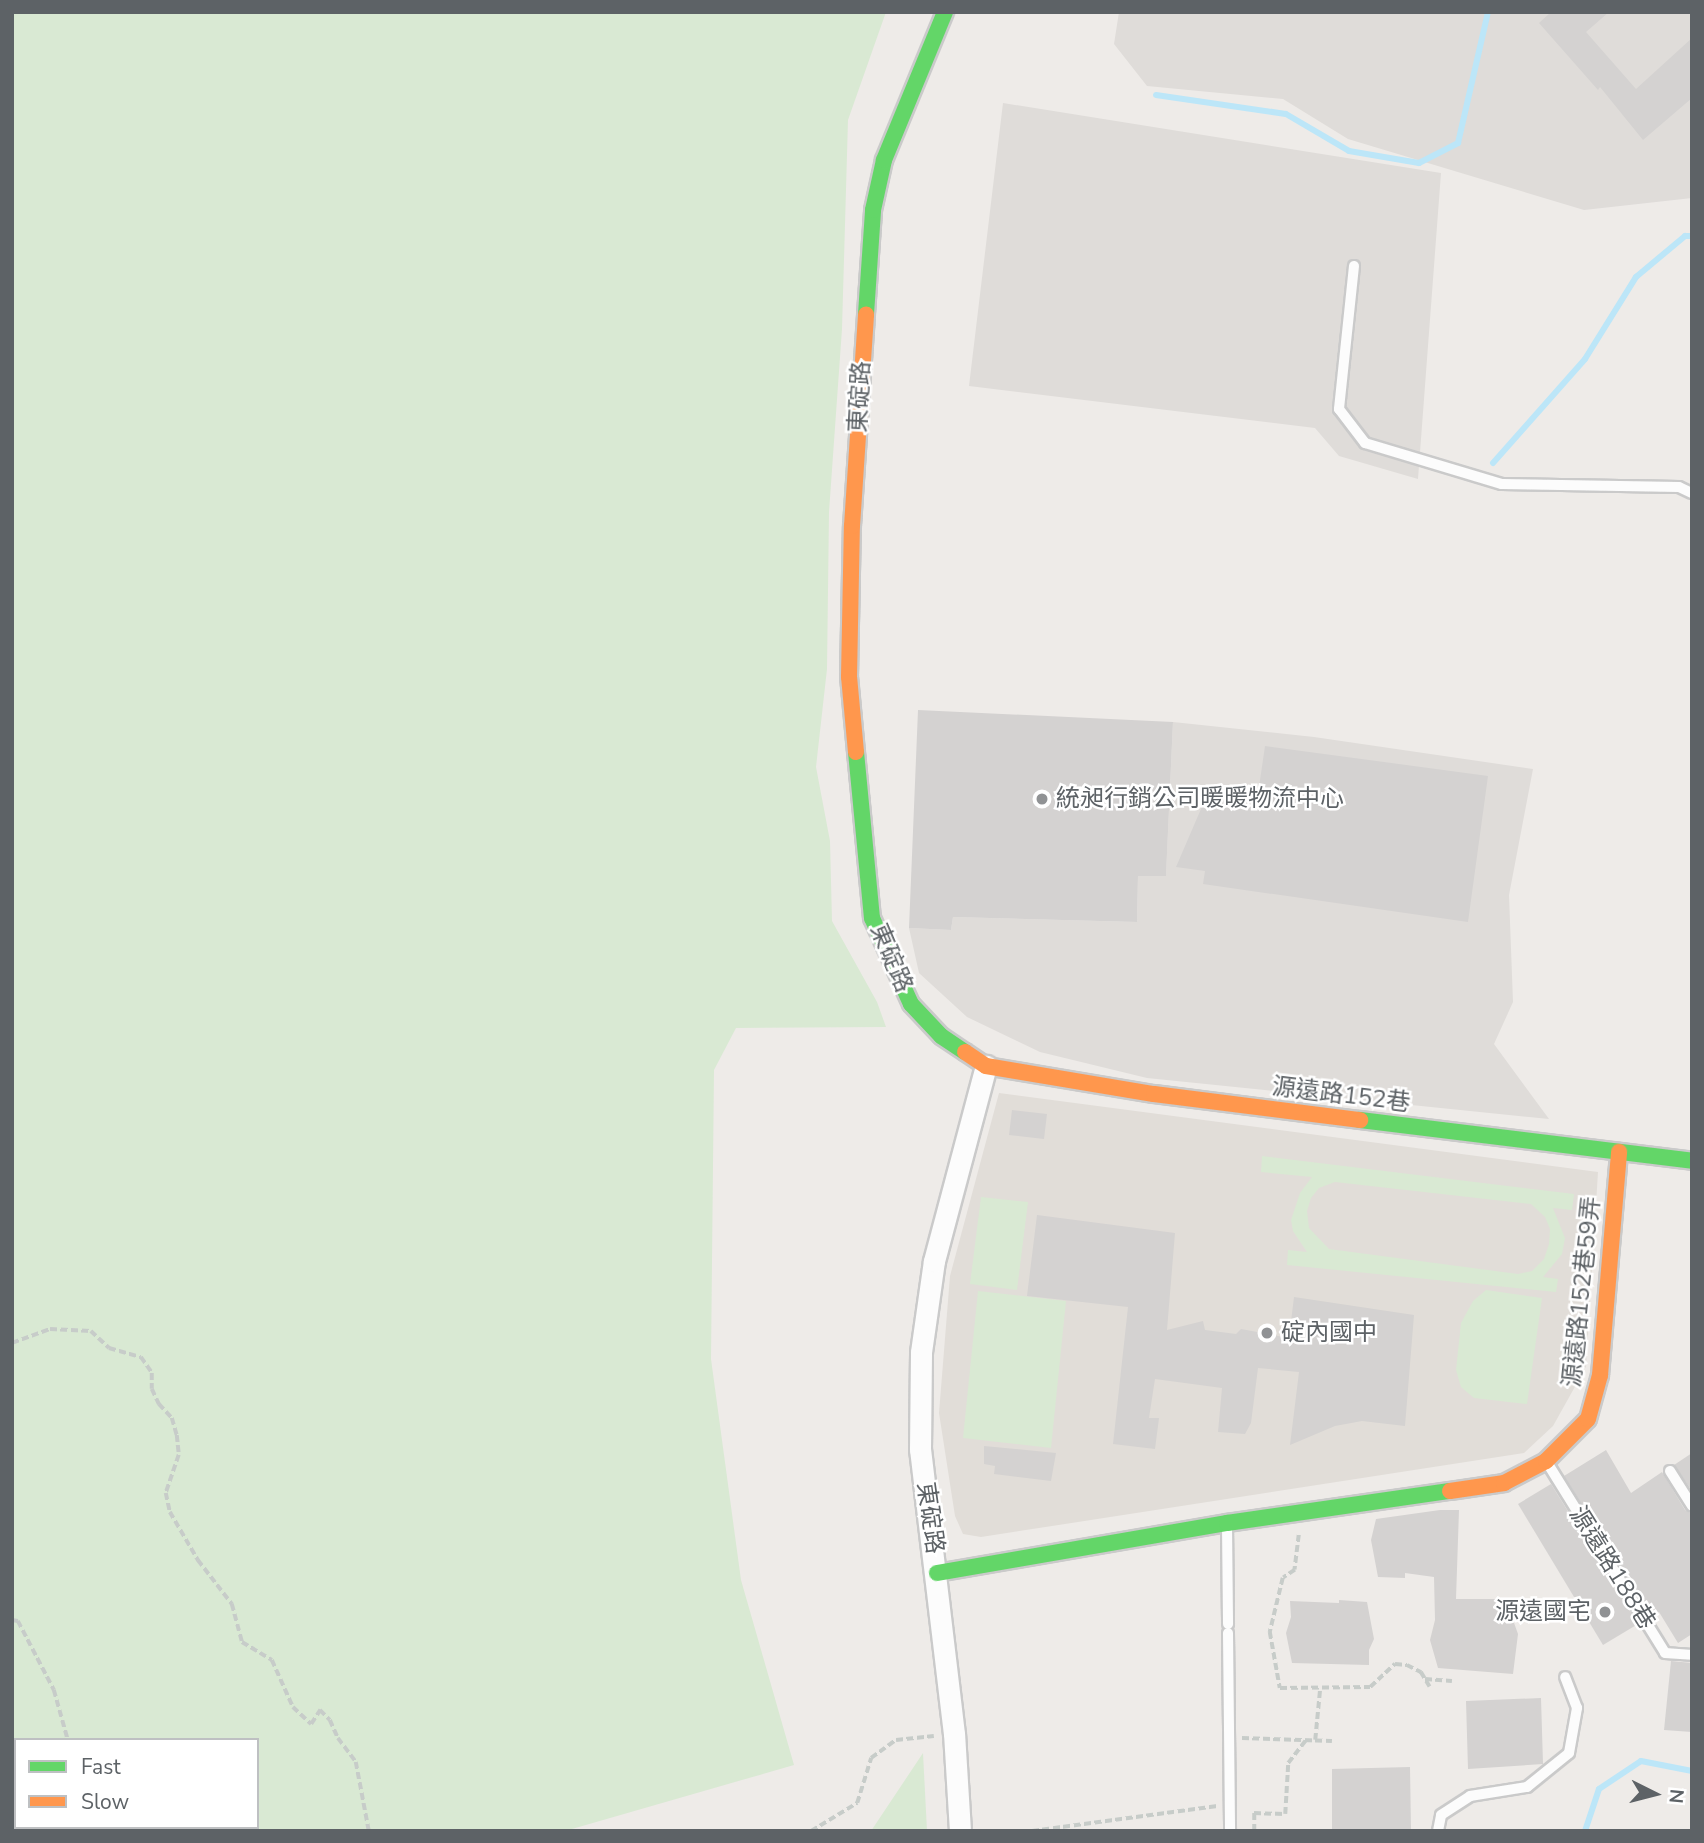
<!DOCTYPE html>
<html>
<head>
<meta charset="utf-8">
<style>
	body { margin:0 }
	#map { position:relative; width:1704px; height:1843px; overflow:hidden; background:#eeebe8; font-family:"Nunito Sans","Noto Sans TC",sans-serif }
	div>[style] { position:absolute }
	.industrial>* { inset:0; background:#dfdcd9 }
	.education>* { inset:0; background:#e1ddd8 }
	.green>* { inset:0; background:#d9e9d3 }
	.stream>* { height:6px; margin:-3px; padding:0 3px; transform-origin:3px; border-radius:3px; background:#bce6f8 }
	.building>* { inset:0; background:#d4d2d1 }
	.path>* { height:3.5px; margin-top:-1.75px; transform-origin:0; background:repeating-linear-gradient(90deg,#c7ccc9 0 7px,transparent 0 10.5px) }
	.roads { filter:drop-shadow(2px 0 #cacaca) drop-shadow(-2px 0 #cacaca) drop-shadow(0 2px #cacaca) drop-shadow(0 -2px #cacaca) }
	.lane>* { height:10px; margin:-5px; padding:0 5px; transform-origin:5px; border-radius:5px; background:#fcfcfc }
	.street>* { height:21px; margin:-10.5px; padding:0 10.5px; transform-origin:10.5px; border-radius:10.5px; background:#fcfcfc }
	.fast>* { height:16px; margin:-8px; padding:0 8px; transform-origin:8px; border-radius:8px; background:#63d668 }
	.slow>* { height:16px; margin:-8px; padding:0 8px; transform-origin:8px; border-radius:8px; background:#ff974d }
	.dots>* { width:19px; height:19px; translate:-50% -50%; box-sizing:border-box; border:4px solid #fff; border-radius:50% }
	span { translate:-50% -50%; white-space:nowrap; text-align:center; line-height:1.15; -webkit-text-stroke:5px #fff; paint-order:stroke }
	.street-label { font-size:24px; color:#5d6266 }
	.poi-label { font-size:24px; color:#5d6266 }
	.left { translate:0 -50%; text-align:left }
	.right { translate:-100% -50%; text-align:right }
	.frame { position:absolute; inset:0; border:14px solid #5d6266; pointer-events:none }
	.legend { position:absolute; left:14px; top:1738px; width:245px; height:91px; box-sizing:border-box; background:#fff; border:2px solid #bec0c2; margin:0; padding:9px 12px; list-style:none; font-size:21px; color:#5d6266 }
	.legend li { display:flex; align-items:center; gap:14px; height:35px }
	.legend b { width:35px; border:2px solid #bec0c2 }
	.north { position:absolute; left:1620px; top:1759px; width:70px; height:70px; -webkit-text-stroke:5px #fff; paint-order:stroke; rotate:96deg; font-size:19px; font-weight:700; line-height:28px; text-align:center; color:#5d6266 }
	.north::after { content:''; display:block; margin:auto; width:24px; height:32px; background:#5d6266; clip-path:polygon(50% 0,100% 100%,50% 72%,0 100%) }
</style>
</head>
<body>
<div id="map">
	<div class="industrial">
		<div style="clip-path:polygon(1119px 12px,1692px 12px,1692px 198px,1584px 210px,1348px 139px,1283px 99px,1147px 86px,1114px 44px)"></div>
		<div style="clip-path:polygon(1003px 103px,1441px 173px,1418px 479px,1339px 456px,1315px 428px,969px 386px)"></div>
		<div style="clip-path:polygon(1173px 722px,1314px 737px,1533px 769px,1509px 895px,1513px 1002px,1494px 1044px,1549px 1119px,1147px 1078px,1040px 1052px,967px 1017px,919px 973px,909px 928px,951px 930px,953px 917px,1137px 922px,1138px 876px,1166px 875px)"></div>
	</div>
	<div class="education">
		<div style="clip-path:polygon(999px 1093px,1598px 1172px,1586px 1367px,1553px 1426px,1524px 1453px,981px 1537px,963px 1534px,955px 1516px,939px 1413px,950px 1276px)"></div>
	</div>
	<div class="green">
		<div style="clip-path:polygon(evenodd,12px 12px,886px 12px,848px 120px,842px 329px,829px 512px,827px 669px,816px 767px,830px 841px,832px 921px,877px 1002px,886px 1027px,736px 1028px,714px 1070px,711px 1359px,741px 1580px,794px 1765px,565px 1831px,12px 1831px,12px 12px,16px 1740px,257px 1740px,257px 1827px,16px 1827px,16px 1740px)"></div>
		<div style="clip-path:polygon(evenodd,1262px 1156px,1574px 1194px,1572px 1210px,1553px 1208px,1565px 1238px,1562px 1254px,1543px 1277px,1558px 1279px,1556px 1292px,1287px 1265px,1288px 1250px,1307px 1252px,1293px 1231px,1291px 1220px,1300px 1193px,1312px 1177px,1261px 1172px,1262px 1156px,1335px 1182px,1531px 1204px,1545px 1217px,1550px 1229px,1549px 1244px,1544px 1259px,1532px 1271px,1518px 1274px,1329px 1249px,1309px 1228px,1307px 1211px,1311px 1198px,1319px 1188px,1335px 1182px)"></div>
		<div style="clip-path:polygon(981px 1197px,1028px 1202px,1017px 1290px,970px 1284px)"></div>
		<div style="clip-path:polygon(1486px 1290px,1542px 1298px,1527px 1404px,1474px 1398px,1461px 1387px,1456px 1370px,1461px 1323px,1473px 1301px)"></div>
		<div style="clip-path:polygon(978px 1291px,1066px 1301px,1051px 1448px,963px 1438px)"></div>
		<div style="clip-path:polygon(923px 1753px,927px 1831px,871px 1831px)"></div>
	</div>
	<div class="stream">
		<div style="left:1156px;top:95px;width:131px;rotate:8.3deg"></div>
		<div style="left:1286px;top:114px;width:73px;rotate:30.4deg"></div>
		<div style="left:1349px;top:151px;width:71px;rotate:9.7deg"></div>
		<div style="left:1419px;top:163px;width:44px;rotate:-27.1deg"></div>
		<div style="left:1458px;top:143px;width:134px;rotate:-77.1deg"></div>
		<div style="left:1493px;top:463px;width:139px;rotate:-48.5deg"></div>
		<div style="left:1585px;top:359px;width:97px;rotate:-58.1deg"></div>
		<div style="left:1636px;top:277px;width:64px;rotate:-39.9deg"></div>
		<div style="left:1685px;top:236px;width:7px"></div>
		<div style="left:1585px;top:1831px;width:44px;rotate:-71.6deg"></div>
		<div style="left:1599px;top:1789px;width:50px;rotate:-33.7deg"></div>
		<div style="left:1641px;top:1761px;width:52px;rotate:11.1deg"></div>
	</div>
	<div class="building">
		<div style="clip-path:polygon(1551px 12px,1609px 12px,1586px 32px,1636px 89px,1692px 38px,1692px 98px,1643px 140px,1600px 87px,1598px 90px,1539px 23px)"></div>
		<div style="clip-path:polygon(918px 710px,1173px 722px,1166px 876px,1138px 876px,1137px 922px,953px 917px,951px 930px,909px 928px)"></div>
		<div style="clip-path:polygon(1265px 746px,1488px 776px,1468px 922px,1203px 884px,1205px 871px,1176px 867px,1210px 788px,1258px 794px)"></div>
		<div style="clip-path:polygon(1012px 1110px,1047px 1114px,1044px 1139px,1009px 1135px)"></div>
		<div style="clip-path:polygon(1037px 1215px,1175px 1233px,1167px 1330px,1203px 1321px,1205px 1330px,1236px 1334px,1241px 1329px,1289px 1338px,1294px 1297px,1414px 1315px,1405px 1426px,1362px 1421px,1335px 1426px,1290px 1445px,1299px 1372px,1258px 1368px,1251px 1423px,1245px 1434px,1218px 1432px,1222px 1388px,1155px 1379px,1149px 1418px,1159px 1418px,1155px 1449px,1113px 1444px,1128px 1307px,1027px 1296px)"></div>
		<div style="clip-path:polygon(984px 1446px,1056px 1453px,1051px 1481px,994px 1474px,995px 1466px,984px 1464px)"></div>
		<div style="clip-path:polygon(1606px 1450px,1631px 1493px,1662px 1472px,1685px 1510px,1692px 1514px,1692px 1634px,1678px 1643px,1659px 1612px,1651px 1616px,1564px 1476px)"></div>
		<div style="clip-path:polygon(1692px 1453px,1692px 1491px,1674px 1465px)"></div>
		<div style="clip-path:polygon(1551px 1484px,1638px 1624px,1603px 1645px,1518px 1504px)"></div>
		<div style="clip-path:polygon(1440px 1510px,1459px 1510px,1456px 1599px,1512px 1599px,1513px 1620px,1518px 1634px,1513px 1674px,1438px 1668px,1430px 1640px,1435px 1620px,1434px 1577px,1405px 1573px,1405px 1578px,1378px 1577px,1371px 1540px,1376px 1519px)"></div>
		<div style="clip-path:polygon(1339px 1600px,1367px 1602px,1374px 1639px,1369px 1650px,1369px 1665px,1292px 1663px,1286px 1633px,1291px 1617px,1290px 1601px,1339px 1603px)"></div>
		<div style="clip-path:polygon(1671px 1661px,1692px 1663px,1692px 1732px,1664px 1730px)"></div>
		<div style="clip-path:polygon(1541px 1698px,1543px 1764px,1468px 1769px,1466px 1701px)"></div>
		<div style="clip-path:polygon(1410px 1767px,1411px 1831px,1332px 1831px,1332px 1769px)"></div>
	</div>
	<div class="path">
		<div style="left:12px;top:1343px;width:40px;rotate:-20.2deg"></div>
		<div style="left:50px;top:1329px;width:41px;rotate:2.8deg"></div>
		<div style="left:91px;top:1331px;width:25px;rotate:43deg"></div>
		<div style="left:109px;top:1348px;width:33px;rotate:16deg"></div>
		<div style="left:141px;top:1357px;width:19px;rotate:55deg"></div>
		<div style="left:152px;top:1373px;width:16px;rotate:90deg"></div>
		<div style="left:152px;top:1389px;width:17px;rotate:65deg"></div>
		<div style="left:159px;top:1404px;width:19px;rotate:47deg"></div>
		<div style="left:172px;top:1418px;width:18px;rotate:74deg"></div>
		<div style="left:177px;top:1435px;width:20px;rotate:84deg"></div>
		<div style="left:179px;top:1455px;width:40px;rotate:108.9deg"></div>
		<div style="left:166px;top:1493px;width:19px;rotate:78deg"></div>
		<div style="left:170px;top:1512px;width:56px;rotate:59.7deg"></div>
		<div style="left:198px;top:1560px;width:56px;rotate:52.3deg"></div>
		<div style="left:232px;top:1604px;width:39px;rotate:75deg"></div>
		<div style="left:242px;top:1642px;width:35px;rotate:31deg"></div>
		<div style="left:272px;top:1660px;width:51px;rotate:65.9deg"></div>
		<div style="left:293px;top:1707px;width:25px;rotate:43deg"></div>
		<div style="left:311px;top:1724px;width:17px;rotate:-57deg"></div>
		<div style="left:320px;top:1710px;width:14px;rotate:45deg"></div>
		<div style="left:330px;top:1720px;width:20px;rotate:66deg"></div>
		<div style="left:338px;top:1738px;width:30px;rotate:53deg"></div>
		<div style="left:356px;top:1762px;width:70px;rotate:79.3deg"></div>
		<div style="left:1299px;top:1535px;width:35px;rotate:97deg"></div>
		<div style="left:1295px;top:1570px;width:14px;rotate:146deg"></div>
		<div style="left:1283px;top:1578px;width:56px;rotate:103.5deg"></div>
		<div style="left:1270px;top:1632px;width:57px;rotate:79.9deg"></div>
		<div style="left:1280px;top:1688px;width:90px;rotate:-0.6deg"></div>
		<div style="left:1370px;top:1687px;width:34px;rotate:-43deg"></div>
		<div style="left:1395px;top:1664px;width:12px;rotate:5deg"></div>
		<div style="left:1407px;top:1665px;width:16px;rotate:27deg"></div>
		<div style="left:1421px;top:1672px;width:17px;rotate:59deg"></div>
		<div style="left:12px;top:1620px;width:6px;rotate:9deg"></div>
		<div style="left:18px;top:1621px;width:78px;rotate:62.4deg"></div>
		<div style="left:54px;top:1690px;width:52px;rotate:74.4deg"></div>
		<div style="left:1425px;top:1679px;width:27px;rotate:4deg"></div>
		<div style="left:1242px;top:1738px;width:90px;rotate:1.9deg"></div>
		<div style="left:1315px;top:1740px;width:52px;rotate:-84.5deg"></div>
		<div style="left:139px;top:1827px;width:5px;rotate:53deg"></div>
		<div style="left:811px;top:1831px;width:54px;rotate:-31.3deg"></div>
		<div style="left:857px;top:1803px;width:47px;rotate:-72.7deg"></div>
		<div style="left:871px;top:1758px;width:31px;rotate:-36deg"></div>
		<div style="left:896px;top:1740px;width:38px;rotate:-6deg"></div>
		<div style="left:1032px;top:1831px;width:187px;rotate:-7.7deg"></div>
		<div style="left:1254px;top:1831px;width:18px;rotate:-90deg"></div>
		<div style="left:1254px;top:1813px;width:31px;rotate:2deg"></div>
		<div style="left:1285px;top:1814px;width:51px;rotate:-86.6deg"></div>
		<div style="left:1288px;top:1763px;width:29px;rotate:-52deg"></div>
	</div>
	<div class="roads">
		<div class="lane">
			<div style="left:1354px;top:266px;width:144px;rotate:96deg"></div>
			<div style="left:1339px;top:409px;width:43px;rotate:52.6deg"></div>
			<div style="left:1365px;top:443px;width:143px;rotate:16.7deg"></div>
			<div style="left:1502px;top:484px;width:177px;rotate:1deg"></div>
			<div style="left:1679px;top:487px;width:14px;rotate:25deg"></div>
			<div style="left:1548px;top:1464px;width:222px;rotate:58.2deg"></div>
			<div style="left:1665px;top:1653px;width:27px;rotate:4deg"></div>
			<div style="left:1670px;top:1471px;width:41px;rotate:57.8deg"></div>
			<div style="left:1227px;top:1525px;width:99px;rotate:89.4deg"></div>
			<div style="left:1228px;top:1633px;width:198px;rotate:89.4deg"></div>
			<div style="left:1438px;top:1831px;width:16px;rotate:-79deg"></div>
			<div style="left:1441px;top:1815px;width:35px;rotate:-33deg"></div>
			<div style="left:1470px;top:1796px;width:58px;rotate:-9deg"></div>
			<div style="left:1527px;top:1787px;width:54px;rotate:-39deg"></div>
			<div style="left:1569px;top:1753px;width:46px;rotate:-79.9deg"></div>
			<div style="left:1577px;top:1708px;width:33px;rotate:-111deg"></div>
		</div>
		<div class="street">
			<div style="left:960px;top:1831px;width:97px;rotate:-93.5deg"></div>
			<div style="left:954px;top:1734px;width:287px;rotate:-96.8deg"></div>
			<div style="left:920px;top:1449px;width:97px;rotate:-89.4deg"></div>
			<div style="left:921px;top:1352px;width:92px;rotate:-81.9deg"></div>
			<div style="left:934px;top:1261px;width:202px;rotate:-75.1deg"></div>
		</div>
		<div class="fast">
			<div style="left:866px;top:314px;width:104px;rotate:-86.1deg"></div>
			<div style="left:873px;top:210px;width:51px;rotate:-77.6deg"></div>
			<div style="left:884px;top:160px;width:160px;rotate:-67.6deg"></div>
			<div style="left:856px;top:752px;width:167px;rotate:84.5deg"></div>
			<div style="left:872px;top:918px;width:94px;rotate:65.6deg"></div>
			<div style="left:911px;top:1004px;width:44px;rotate:46.8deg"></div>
			<div style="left:941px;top:1036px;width:29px;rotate:34deg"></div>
			<div style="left:1360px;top:1120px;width:335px;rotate:7deg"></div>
			<div style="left:937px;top:1573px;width:294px;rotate:-9.8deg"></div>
			<div style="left:1227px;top:1523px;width:225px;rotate:-8.2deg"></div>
		</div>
		<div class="slow">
			<div style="left:856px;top:752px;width:75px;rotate:-95.3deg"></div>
			<div style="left:849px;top:677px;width:151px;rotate:-88.9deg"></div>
			<div style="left:852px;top:526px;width:212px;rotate:-86.2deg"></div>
			<div style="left:965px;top:1052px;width:25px;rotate:34deg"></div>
			<div style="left:986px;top:1066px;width:170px;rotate:9.5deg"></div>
			<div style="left:1154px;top:1094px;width:208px;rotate:7.2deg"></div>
			<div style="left:1450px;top:1491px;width:55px;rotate:-8.4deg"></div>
			<div style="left:1504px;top:1483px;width:47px;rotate:-27.6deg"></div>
			<div style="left:1546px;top:1461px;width:59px;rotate:-45deg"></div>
			<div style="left:1588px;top:1419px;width:46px;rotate:-74.7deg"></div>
			<div style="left:1600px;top:1375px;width:224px;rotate:-85.1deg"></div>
		</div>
	</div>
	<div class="dots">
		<div style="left:1042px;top:799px;background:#909294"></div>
		<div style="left:1267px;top:1333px;background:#909294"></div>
		<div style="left:1605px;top:1612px;background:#909294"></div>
	</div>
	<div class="street-label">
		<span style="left:860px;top:397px;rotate:-87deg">東碇路</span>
		<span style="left:891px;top:958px;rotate:67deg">東碇路</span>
		<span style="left:1341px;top:1095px;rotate:7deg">源遠路152巷</span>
		<span style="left:1582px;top:1292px;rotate:-84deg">源遠路152巷59弄</span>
		<span style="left:930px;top:1518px;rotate:82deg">東碇路</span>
		<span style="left:1612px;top:1568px;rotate:58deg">源遠路188巷</span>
	</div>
	<div class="poi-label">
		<span class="left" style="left:1056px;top:799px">統昶行銷公司暖暖物流中心</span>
		<span class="left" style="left:1281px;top:1333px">碇內國中</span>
		<span class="right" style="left:1591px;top:1612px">源遠國宅</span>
	</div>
	<div class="frame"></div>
	<ul class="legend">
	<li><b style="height:9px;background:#63d668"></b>Fast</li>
	<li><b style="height:9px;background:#ff974d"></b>Slow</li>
	</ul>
	<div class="north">N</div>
</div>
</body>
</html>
